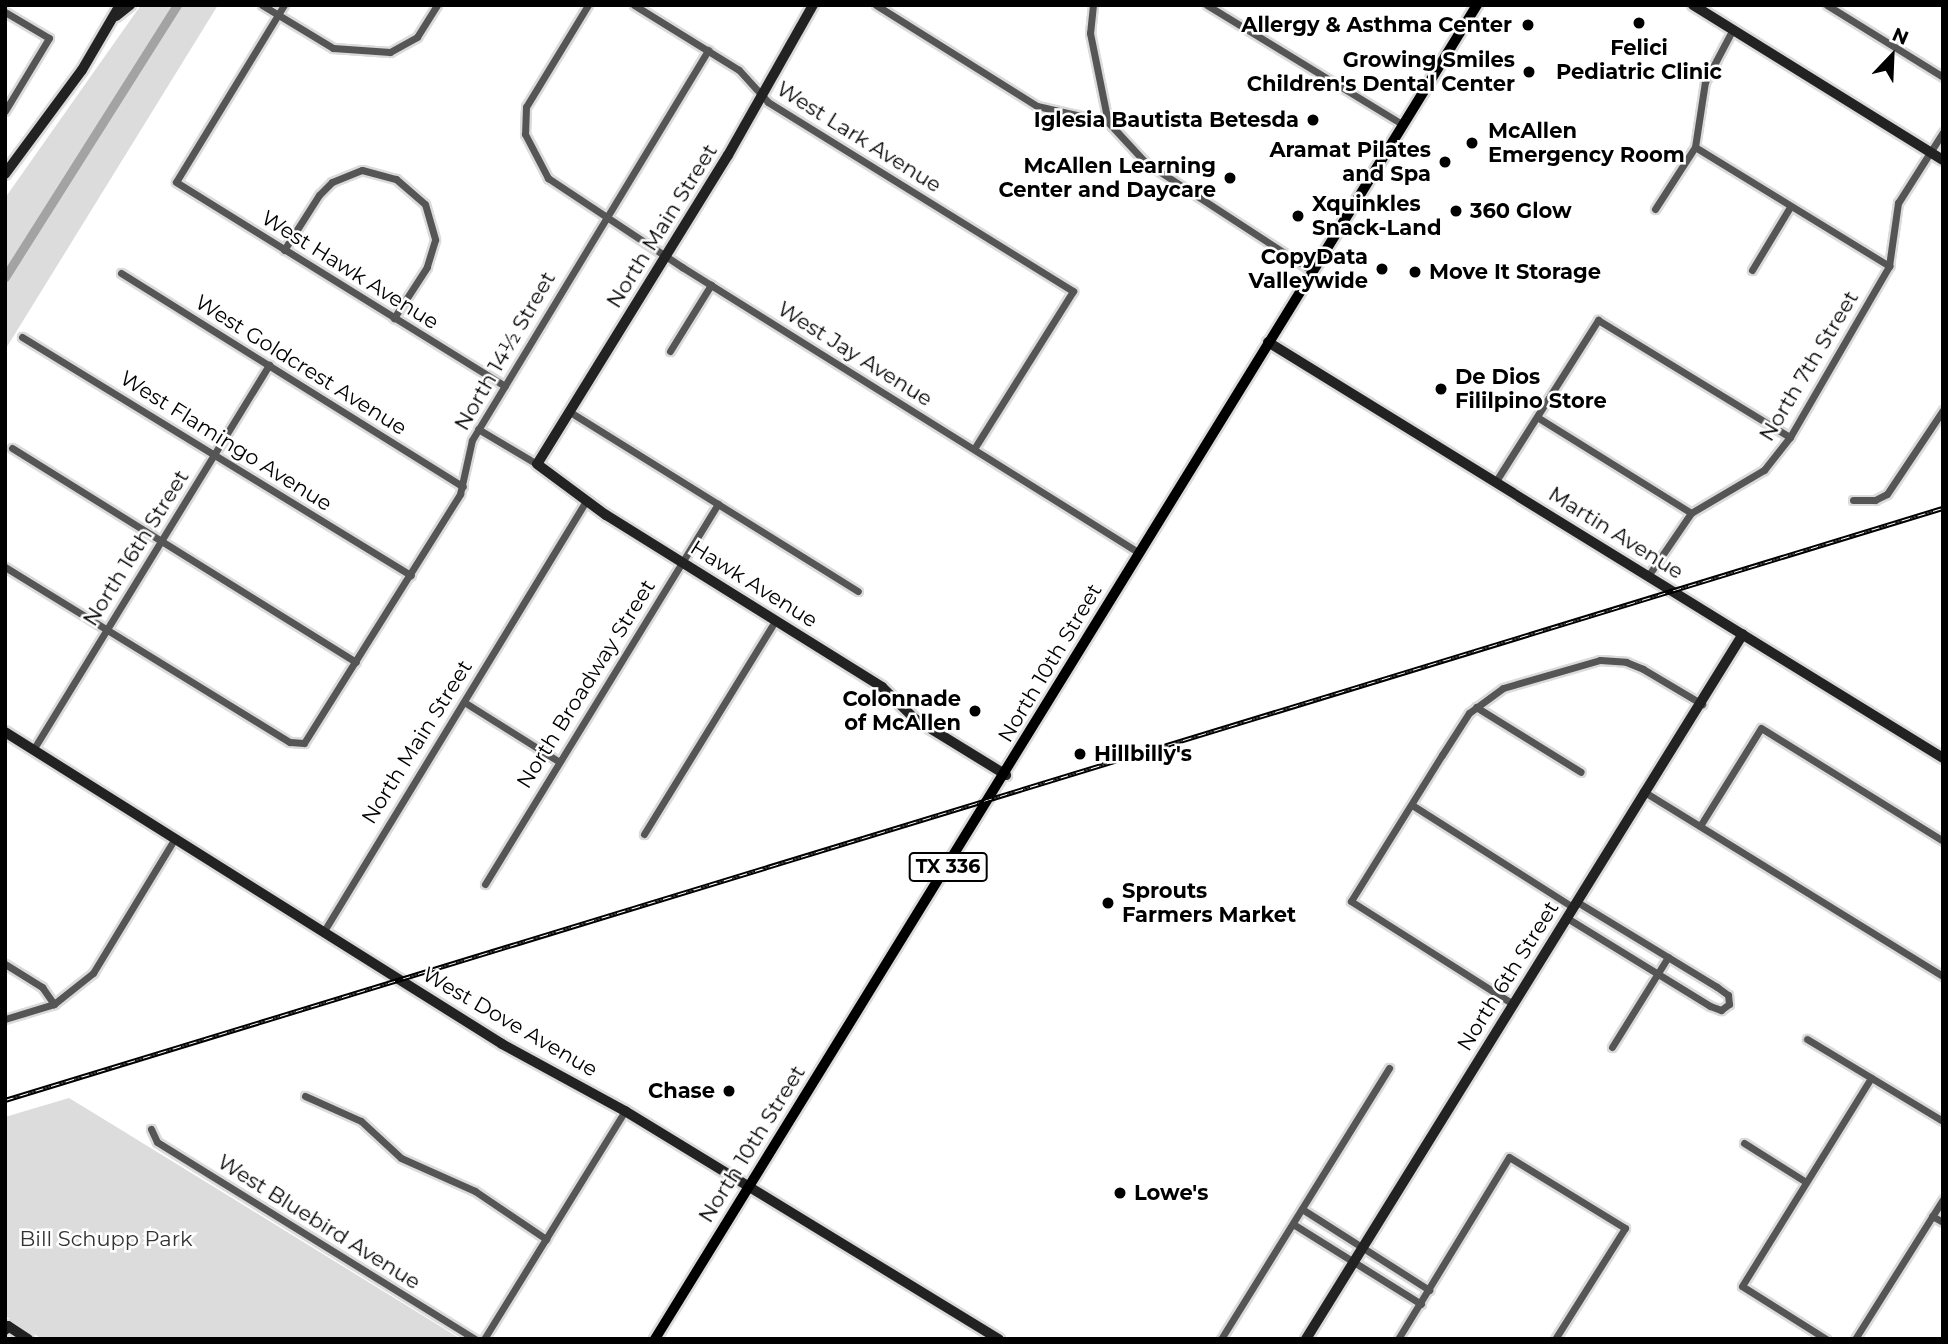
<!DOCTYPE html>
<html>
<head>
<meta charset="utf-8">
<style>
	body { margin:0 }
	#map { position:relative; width:1948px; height:1344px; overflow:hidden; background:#fff; font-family:Montserrat,sans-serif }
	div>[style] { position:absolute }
	.green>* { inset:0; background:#dcdcdc }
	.canal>* { height:9px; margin:-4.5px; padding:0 4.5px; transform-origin:4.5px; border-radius:4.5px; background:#a3a3a3 }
	.roads { filter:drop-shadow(2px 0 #dbdbdb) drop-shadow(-2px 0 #dbdbdb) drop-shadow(0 2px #dbdbdb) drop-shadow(0 -2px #dbdbdb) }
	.street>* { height:7px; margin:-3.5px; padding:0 3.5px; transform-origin:3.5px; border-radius:3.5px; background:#555 }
	.secondary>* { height:10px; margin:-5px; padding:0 5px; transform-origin:5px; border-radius:5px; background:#222 }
	.primary>* { height:10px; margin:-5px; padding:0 5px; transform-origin:5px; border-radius:5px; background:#000 }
	.rail>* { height:5px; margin-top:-2.5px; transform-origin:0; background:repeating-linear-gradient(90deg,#fff 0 8px,#000 0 16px); box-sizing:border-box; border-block:2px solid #000 }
	.dots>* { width:19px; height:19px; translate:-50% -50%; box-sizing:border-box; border:4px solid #fff; border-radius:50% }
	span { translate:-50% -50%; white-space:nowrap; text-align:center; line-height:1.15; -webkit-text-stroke:5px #fff; paint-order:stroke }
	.shield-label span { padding:2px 5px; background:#fff; border:2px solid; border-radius:5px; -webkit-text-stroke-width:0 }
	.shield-label { font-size:19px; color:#000; font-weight:700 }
	.poi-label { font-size:21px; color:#000; font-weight:700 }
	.right { translate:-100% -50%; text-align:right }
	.left { translate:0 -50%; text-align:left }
	.street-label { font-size:21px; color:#000 }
	.park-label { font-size:21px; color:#333 }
	.frame { position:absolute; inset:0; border:7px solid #000; pointer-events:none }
	.north { position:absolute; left:1857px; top:21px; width:70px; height:70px; -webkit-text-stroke:5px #fff; paint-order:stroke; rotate:23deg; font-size:19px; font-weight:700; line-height:28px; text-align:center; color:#000 }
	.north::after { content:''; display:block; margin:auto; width:24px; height:32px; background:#000; clip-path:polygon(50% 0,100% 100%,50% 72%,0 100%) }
</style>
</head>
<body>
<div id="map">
	<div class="green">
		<div style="clip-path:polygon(141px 5px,218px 5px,5px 350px,5px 198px)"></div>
		<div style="clip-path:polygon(69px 1098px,123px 1131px,461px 1339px,42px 1339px,5px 1316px,5px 1117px)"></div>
	</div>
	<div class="canal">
		<div style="left:5px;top:277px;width:322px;rotate:-57.7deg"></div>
	</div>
	<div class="roads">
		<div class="street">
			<div style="left:262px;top:5px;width:83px;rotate:31.2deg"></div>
			<div style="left:333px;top:48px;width:57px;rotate:4deg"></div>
			<div style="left:390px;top:52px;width:31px;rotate:-29deg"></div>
			<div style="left:417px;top:37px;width:38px;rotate:-58deg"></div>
			<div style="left:284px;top:5px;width:207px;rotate:121.4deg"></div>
			<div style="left:176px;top:182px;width:387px;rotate:31.8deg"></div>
			<div style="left:588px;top:5px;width:119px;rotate:121.3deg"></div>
			<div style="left:526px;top:107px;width:27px;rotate:92deg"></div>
			<div style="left:525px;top:134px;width:50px;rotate:62.4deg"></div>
			<div style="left:548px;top:178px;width:161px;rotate:33.6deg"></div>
			<div style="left:682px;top:267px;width:538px;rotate:32.01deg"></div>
			<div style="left:634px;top:5px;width:123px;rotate:31.8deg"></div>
			<div style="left:739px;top:70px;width:43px;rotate:47.8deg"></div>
			<div style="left:768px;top:102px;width:359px;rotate:31.8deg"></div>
			<div style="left:1073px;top:291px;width:186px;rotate:122.1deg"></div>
			<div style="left:876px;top:5px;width:190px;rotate:32.1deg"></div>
			<div style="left:1037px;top:106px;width:73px;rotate:12.7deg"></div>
			<div style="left:1108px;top:122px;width:54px;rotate:47.2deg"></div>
			<div style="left:1145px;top:162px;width:199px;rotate:33.1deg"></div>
			<div style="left:1093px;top:5px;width:28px;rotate:96deg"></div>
			<div style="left:1090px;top:33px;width:91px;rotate:78.6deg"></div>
			<div style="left:1207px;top:5px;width:228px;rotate:31.4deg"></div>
			<div style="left:1827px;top:5px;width:137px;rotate:31.8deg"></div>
			<div style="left:5px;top:12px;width:51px;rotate:30.6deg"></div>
			<div style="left:49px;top:38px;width:85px;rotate:121.1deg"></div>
			<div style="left:1695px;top:147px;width:228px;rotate:31.5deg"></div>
			<div style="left:1655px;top:209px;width:74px;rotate:-57.2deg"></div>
			<div style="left:1695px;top:147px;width:66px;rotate:-81.3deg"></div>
			<div style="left:1705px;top:82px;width:60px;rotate:-62.2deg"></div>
			<div style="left:284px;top:250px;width:65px;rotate:-57.5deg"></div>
			<div style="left:319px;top:195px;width:18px;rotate:-45deg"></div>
			<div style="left:332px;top:182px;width:32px;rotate:-22deg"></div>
			<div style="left:362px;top:170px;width:35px;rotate:15deg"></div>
			<div style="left:396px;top:179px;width:38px;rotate:41deg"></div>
			<div style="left:425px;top:204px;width:37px;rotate:74deg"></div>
			<div style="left:435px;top:240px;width:28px;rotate:107deg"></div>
			<div style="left:427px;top:267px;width:61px;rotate:122.9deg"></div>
			<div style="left:1752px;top:270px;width:74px;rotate:-58.9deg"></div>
			<div style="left:121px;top:273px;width:403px;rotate:32deg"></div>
			<div style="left:22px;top:337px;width:456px;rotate:31.5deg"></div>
			<div style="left:670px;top:351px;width:78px;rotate:-58.2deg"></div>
			<div style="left:570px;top:412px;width:339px;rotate:31.9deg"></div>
			<div style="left:1537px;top:417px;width:181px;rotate:31.9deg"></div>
			<div style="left:478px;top:429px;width:69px;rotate:30.7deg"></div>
			<div style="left:12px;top:448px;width:405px;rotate:31.9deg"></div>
			<div style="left:1496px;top:481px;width:191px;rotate:-57.6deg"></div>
			<div style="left:1598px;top:320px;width:225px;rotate:31.4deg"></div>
			<div style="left:1853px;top:500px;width:22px"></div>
			<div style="left:1875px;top:500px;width:13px;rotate:-27deg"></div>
			<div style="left:1887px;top:494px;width:101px;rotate:-56.3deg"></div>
			<div style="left:5px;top:567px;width:334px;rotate:31.6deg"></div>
			<div style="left:290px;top:742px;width:14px;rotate:4deg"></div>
			<div style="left:304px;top:743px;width:294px;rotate:-57.9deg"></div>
			<div style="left:460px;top:494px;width:55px;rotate:-77.5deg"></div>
			<div style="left:472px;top:440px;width:456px;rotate:-58.8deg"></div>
			<div style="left:1648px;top:576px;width:76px;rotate:-55.7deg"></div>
			<div style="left:1691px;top:513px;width:85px;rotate:-30.5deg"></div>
			<div style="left:1764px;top:470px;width:42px;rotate:-51.8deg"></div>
			<div style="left:1790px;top:437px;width:198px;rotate:-59.9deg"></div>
			<div style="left:1889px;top:266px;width:64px;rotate:-81.9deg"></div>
			<div style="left:1898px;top:203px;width:84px;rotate:-57.6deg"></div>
			<div style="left:464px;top:702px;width:111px;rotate:32.1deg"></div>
			<div style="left:1476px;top:707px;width:123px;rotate:31.8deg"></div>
			<div style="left:33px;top:750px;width:452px;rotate:-58.5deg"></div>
			<div style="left:1643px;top:791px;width:352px;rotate:31.7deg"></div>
			<div style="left:1412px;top:805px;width:191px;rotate:32.4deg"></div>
			<div style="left:1700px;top:826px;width:115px;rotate:-58.1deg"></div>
			<div style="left:1761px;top:728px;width:214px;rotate:31.8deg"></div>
			<div style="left:644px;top:834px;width:250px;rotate:-58.4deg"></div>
			<div style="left:485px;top:884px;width:446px;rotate:-58.5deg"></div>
			<div style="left:1567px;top:918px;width:168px;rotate:31.6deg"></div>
			<div style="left:1710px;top:1006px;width:12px;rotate:20deg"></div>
			<div style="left:1721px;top:1010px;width:10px;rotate:-37deg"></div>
			<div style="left:1729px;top:1004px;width:9px;rotate:-96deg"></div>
			<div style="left:1728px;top:995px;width:14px;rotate:-144deg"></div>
			<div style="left:1717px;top:987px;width:164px;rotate:-148.7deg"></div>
			<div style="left:324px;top:931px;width:504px;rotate:-58.65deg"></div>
			<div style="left:5px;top:964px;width:44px;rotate:31.9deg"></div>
			<div style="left:42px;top:987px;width:21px;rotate:55deg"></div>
			<div style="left:1513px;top:1004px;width:192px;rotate:-147.6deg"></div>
			<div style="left:1351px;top:901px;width:172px;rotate:-58.1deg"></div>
			<div style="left:1442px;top:755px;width:50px;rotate:-57.3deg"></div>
			<div style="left:1469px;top:713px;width:42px;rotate:-36.3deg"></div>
			<div style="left:1503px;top:688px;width:101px;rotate:-16.1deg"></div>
			<div style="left:1600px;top:660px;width:26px;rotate:4deg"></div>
			<div style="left:1626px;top:662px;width:18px;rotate:22deg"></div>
			<div style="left:1643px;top:669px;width:69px;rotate:30.7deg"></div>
			<div style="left:5px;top:1019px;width:51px;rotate:-17deg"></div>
			<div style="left:54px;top:1004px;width:50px;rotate:-38.5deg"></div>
			<div style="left:93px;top:973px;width:158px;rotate:-58.7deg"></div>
			<div style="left:1807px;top:1039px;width:159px;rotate:31.1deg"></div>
			<div style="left:1612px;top:1047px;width:106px;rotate:-58.1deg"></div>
			<div style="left:305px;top:1096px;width:61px;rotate:24.1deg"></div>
			<div style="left:361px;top:1121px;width:54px;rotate:42.8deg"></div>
			<div style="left:401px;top:1158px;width:81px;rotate:24deg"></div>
			<div style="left:475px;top:1191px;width:86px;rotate:34.1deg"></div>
			<div style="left:151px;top:1129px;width:14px;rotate:65deg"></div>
			<div style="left:157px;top:1142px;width:374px;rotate:31.8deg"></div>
			<div style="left:1744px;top:1143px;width:73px;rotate:32.2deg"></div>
			<div style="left:1302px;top:1209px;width:151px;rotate:32.5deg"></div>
			<div style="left:1932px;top:1216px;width:13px;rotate:29deg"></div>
			<div style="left:1293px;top:1224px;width:151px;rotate:32deg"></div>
			<div style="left:484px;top:1339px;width:268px;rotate:-58.3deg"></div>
			<div style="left:1221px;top:1339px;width:319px;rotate:-58.2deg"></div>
			<div style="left:1398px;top:1339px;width:213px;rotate:-58.6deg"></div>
			<div style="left:1509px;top:1157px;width:136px;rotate:31.5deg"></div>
			<div style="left:1625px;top:1228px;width:131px;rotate:122.2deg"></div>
			<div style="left:1826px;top:1339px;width:99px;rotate:-147.8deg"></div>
			<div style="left:1742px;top:1286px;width:245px;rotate:-58.2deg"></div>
			<div style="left:1855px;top:1339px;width:165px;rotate:-57.8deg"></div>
		</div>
		<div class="secondary">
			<div style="left:813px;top:5px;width:172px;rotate:119.5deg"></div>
			<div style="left:728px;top:155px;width:363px;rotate:121.7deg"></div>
			<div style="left:537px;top:464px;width:86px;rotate:36.5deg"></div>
			<div style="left:606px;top:515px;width:325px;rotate:31.9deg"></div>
			<div style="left:882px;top:687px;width:46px;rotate:44.1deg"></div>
			<div style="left:915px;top:719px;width:107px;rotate:31.6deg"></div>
			<div style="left:1693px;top:5px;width:294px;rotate:31.8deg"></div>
			<div style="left:116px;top:16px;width:18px;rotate:-38deg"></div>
			<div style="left:5px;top:174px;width:129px;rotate:-53.5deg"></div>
			<div style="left:82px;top:70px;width:75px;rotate:-59.7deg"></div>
			<div style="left:1268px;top:342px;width:793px;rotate:31.65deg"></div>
			<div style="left:5px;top:732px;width:587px;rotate:32.12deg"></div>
			<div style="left:502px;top:1044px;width:140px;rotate:28.6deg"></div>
			<div style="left:625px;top:1111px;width:438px;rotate:31.4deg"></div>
			<div style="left:5px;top:1330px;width:5px;rotate:-53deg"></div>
			<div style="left:8px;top:1326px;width:24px;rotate:33deg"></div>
			<div style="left:1306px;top:1339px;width:829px;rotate:-58.21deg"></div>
		</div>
		<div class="primary">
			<div style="left:655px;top:1339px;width:1567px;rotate:-58.36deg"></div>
		</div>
	</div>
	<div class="rail">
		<div style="left:5px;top:1100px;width:2026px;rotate:-16.99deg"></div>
	</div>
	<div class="dots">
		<div style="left:1639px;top:23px;background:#000"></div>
		<div style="left:1528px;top:25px;background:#000"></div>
		<div style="left:1529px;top:72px;background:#000"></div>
		<div style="left:1313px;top:120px;background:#000"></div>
		<div style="left:1472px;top:143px;background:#000"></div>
		<div style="left:1445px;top:162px;background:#000"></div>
		<div style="left:1230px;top:178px;background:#000"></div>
		<div style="left:1456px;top:211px;background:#000"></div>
		<div style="left:1298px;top:216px;background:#000"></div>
		<div style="left:1382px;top:269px;background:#000"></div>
		<div style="left:1415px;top:272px;background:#000"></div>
		<div style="left:1441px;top:389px;background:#000"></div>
		<div style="left:975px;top:711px;background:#000"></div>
		<div style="left:1080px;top:754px;background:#000"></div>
		<div style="left:1108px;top:903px;background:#000"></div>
		<div style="left:729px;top:1091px;background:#000"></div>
		<div style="left:1120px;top:1193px;background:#000"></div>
	</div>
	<div class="shield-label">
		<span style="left:948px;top:867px">TX 336</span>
	</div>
	<div class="poi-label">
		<span class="right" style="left:1512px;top:25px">Allergy &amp; Asthma Center</span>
		<span style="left:1639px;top:60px">Felici<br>Pediatric Clinic</span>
		<span class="right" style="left:1515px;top:72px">Growing Smiles<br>Children's Dental Center</span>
		<span class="right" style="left:1299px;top:120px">Iglesia Bautista Betesda</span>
		<span class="left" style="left:1488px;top:143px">McAllen<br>Emergency Room</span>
		<span class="right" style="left:1431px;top:162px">Aramat Pilates<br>and Spa</span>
		<span class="right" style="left:1216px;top:178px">McAllen Learning<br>Center and Daycare</span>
		<span class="left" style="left:1312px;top:216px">Xquinkles<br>Snack-Land</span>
		<span class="left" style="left:1470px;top:211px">360 Glow</span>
		<span class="right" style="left:1368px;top:269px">CopyData<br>Valleywide</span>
		<span class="left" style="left:1429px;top:272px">Move It Storage</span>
		<span class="left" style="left:1455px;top:389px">De Dios<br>Fililpino Store</span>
		<span class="right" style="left:961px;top:711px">Colonnade<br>of McAllen</span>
		<span class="left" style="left:1094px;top:754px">Hillbilly's</span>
		<span class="left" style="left:1122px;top:903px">Sprouts<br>Farmers Market</span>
		<span class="right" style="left:715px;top:1091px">Chase</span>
		<span class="left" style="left:1134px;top:1193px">Lowe's</span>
	</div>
	<div class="street-label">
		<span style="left:859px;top:137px;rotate:32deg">West Lark Avenue</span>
		<span style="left:662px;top:226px;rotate:-58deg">North Main Street</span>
		<span style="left:350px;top:270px;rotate:32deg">West Hawk Avenue</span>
		<span style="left:505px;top:351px;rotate:-60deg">North 14½ Street</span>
		<span style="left:855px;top:354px;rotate:32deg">West Jay Avenue</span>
		<span style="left:301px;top:365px;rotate:32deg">West Goldcrest Avenue</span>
		<span style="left:1809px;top:366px;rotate:-59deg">North 7th Street</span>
		<span style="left:226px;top:441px;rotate:32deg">West Flamingo Avenue</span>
		<span style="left:1616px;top:533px;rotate:32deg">Martin Avenue</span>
		<span style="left:136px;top:548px;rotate:-58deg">North 16th Street</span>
		<span style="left:754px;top:584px;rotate:32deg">Hawk Avenue</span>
		<span style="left:1050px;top:663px;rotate:-59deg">North 10th Street</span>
		<span style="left:586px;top:684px;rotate:-58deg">North Broadway Street</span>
		<span style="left:417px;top:742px;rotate:-58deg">North Main Street</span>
		<span style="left:1508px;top:976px;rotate:-58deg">North 6th Street</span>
		<span style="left:510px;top:1022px;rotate:30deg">West Dove Avenue</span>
		<span style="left:752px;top:1144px;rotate:-58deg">North 10th Street</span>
		<span style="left:319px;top:1222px;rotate:32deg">West Bluebird Avenue</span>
	</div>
	<div class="park-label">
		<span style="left:106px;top:1239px">Bill Schupp Park</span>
	</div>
	<div class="frame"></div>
	<div class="north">N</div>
</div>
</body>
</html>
